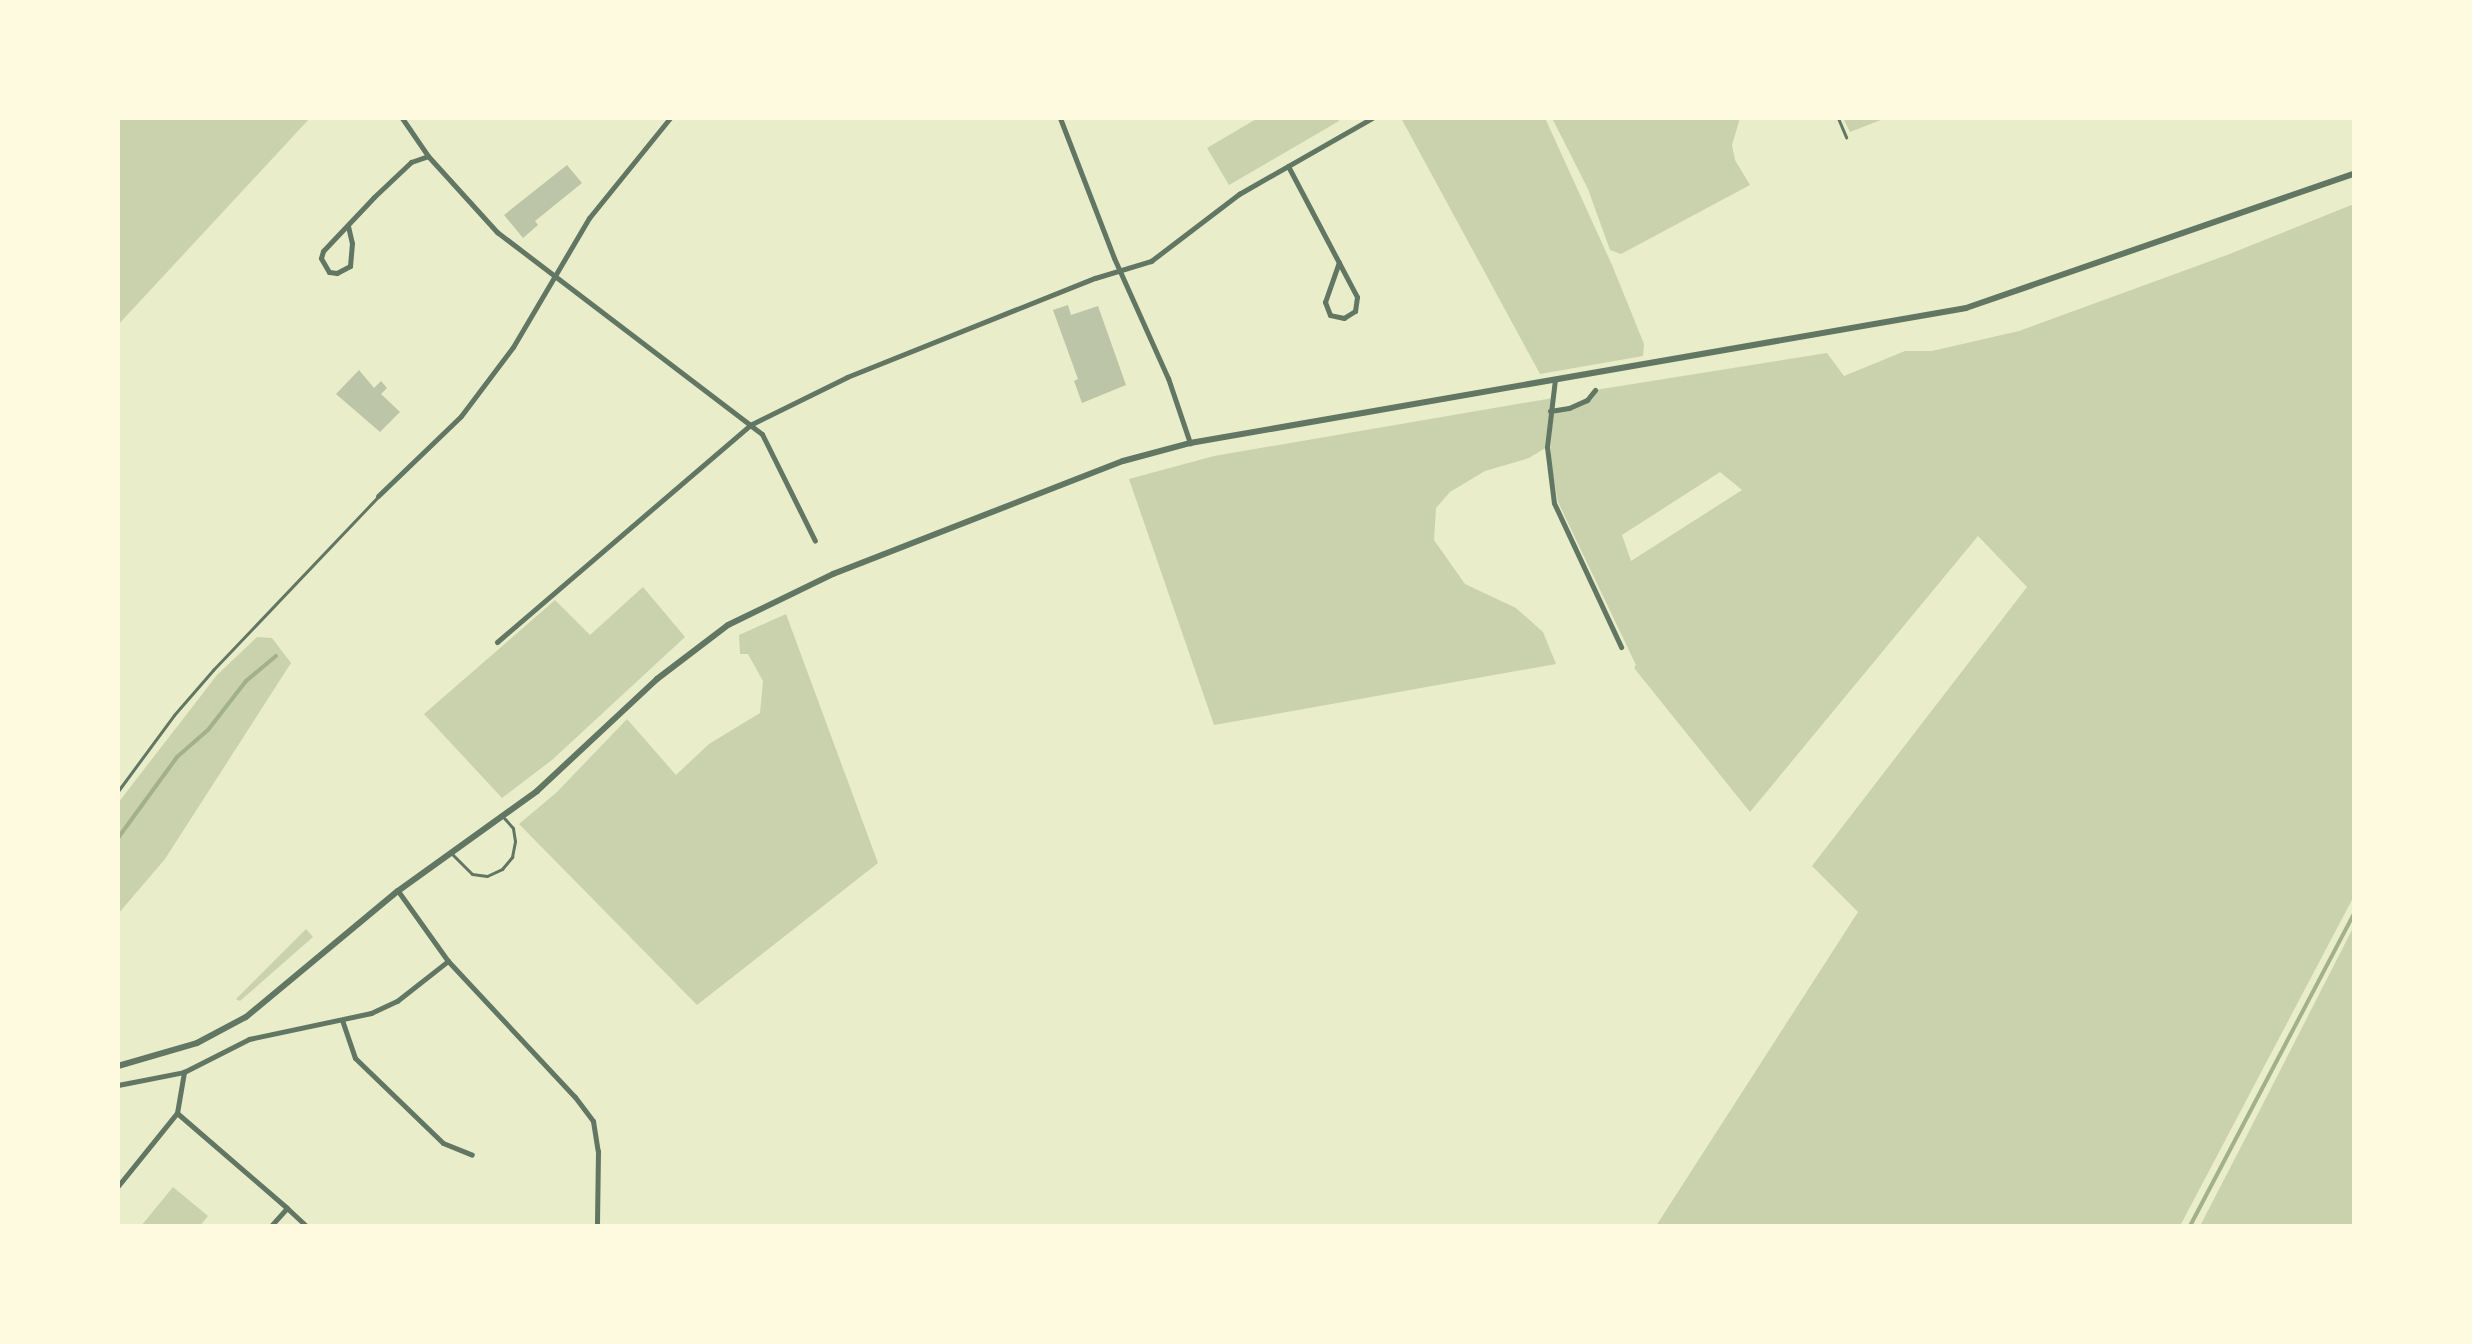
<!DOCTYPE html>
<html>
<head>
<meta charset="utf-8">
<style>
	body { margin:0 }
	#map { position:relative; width:2472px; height:1344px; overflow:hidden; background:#e9edc9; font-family:"Public Sans",sans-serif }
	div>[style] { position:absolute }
	.green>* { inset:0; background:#cad2ad }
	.stream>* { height:4px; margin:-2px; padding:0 2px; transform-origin:2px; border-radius:2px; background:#a3b18a }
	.building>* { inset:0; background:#bcc5a7 }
	.service>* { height:3px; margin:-1.5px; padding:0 1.5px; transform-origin:1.5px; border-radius:1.5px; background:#617663 }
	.minor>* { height:5px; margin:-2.5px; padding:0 2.5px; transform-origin:2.5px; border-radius:2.5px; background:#617663 }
	.tertiary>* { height:6px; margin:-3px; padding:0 3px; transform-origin:3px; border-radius:3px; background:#617663 }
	span { translate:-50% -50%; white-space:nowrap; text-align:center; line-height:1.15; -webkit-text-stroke:7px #fefae0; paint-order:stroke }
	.frame { position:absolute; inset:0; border:120px solid #fefae0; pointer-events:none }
</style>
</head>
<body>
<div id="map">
	<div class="green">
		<div style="clip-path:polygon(118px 118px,310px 118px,118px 325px)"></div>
		<div style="clip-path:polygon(1258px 118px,1337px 118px,1339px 121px,1229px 185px,1207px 148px)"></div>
		<div style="clip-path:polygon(1401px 118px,1545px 118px,1612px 265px,1644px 344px,1643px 356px,1540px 374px)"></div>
		<div style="clip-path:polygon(1552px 118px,1740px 118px,1732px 145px,1735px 160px,1750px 185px,1621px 254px,1610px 250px,1588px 189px)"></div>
		<div style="clip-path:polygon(1843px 118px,1886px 118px,1850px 132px)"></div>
		<div style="clip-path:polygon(evenodd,2354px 204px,2354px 896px,2180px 1226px,1656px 1226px,1858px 912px,1812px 866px,2027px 587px,1978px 536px,1750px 812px,1634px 668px,1636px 665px,1558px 502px,1550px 458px,1553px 414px,1587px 400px,1595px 390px,1827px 353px,1844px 376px,1905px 351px,1932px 351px,2019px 331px,2227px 255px,2354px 204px,1720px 472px,1742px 490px,1631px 561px,1622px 535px,1720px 472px)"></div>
		<div style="clip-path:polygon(1553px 398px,1547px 447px,1529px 458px,1485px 471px,1450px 492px,1436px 508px,1434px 540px,1465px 584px,1516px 608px,1543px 632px,1556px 664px,1214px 725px,1129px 479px,1214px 456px)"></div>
		<div style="clip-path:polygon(643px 587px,685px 637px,552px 760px,502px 798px,424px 714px,555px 600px,590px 635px)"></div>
		<div style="clip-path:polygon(786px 614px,878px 863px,697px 1005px,519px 824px,557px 792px,627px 719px,676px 775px,709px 744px,760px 713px,763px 681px,748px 654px,740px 654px,739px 635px)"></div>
		<div style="clip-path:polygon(257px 637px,272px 638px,291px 663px,165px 859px,118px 914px,118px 803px,217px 675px)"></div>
		<div style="clip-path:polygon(2354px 926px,2354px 1226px,2200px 1226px,2245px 1139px)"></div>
		<div style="clip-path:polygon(306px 929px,313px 937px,240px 1001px,236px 999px)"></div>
		<div style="clip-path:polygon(173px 1187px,208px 1216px,200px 1226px,141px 1226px)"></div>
	</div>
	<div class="stream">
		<div style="left:118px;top:838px;width:100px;rotate:-53.9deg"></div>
		<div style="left:177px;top:757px;width:41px;rotate:-41.1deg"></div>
		<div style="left:208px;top:730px;width:62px;rotate:-52.2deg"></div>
		<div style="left:246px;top:681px;width:39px;rotate:-40deg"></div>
		<div style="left:2190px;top:1226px;width:352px;rotate:-62.3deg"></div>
	</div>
	<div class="building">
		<div style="clip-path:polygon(567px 165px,582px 183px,535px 221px,538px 225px,523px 238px,504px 215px)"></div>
		<div style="clip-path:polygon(1068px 305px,1071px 315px,1098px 306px,1126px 385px,1082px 403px,1074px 381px,1078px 379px,1053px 310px)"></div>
		<div style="clip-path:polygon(359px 370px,374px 388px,381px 381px,387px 388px,381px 394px,400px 412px,380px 432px,336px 394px)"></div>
	</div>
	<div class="service">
		<div style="left:1838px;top:118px;width:21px;rotate:67deg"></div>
		<div style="left:118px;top:791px;width:94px;rotate:-53.6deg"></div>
		<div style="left:174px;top:715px;width:60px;rotate:-49.1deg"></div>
		<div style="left:213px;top:670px;width:238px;rotate:-46.4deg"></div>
		<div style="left:452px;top:854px;width:28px;rotate:45deg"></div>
		<div style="left:472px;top:874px;width:15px;rotate:8deg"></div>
		<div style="left:487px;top:876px;width:17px;rotate:-25deg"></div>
		<div style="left:502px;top:869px;width:16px;rotate:-50deg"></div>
		<div style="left:512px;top:857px;width:16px;rotate:-79deg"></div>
		<div style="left:515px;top:841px;width:13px;rotate:-99deg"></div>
		<div style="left:513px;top:828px;width:13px;rotate:-132deg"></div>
	</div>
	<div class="minor">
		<div style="left:402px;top:118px;width:46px;rotate:55.6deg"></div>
		<div style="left:428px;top:156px;width:103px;rotate:47.8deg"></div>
		<div style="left:497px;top:232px;width:318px;rotate:37.3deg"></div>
		<div style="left:750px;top:425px;width:108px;rotate:-26.3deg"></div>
		<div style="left:847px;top:377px;width:267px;rotate:-21.8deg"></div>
		<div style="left:1095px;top:278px;width:59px;rotate:-16.9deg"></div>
		<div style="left:1151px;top:261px;width:111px;rotate:-37.3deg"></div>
		<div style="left:1239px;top:194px;width:153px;rotate:-29.7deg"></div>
		<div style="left:1060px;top:118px;width:150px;rotate:68.9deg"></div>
		<div style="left:1114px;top:258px;width:132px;rotate:65.8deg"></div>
		<div style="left:1168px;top:378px;width:69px;rotate:71.3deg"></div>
		<div style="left:1288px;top:166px;width:148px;rotate:62.2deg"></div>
		<div style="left:1357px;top:297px;width:14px;rotate:98deg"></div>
		<div style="left:1355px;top:311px;width:13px;rotate:148deg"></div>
		<div style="left:1344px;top:318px;width:14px;rotate:-168deg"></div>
		<div style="left:1330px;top:315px;width:14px;rotate:-111deg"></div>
		<div style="left:1325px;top:302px;width:42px;rotate:-70.7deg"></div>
		<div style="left:348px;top:226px;width:17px;rotate:77deg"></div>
		<div style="left:352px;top:243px;width:23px;rotate:95deg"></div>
		<div style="left:350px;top:266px;width:15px;rotate:152deg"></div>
		<div style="left:337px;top:273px;width:8px;rotate:-173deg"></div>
		<div style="left:329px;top:272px;width:16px;rotate:-120deg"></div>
		<div style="left:321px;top:258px;width:7px;rotate:-74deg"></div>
		<div style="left:323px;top:251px;width:74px;rotate:-46.6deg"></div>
		<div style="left:374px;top:197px;width:51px;rotate:-43.4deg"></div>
		<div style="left:411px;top:162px;width:18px;rotate:-19deg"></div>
		<div style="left:1555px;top:379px;width:68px;rotate:96.7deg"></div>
		<div style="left:1547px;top:447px;width:56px;rotate:82.9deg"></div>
		<div style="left:1554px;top:503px;width:159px;rotate:65deg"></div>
		<div style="left:1550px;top:411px;width:19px;rotate:-9deg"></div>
		<div style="left:1569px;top:408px;width:20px;rotate:-24deg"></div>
		<div style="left:1587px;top:400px;width:13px;rotate:-51deg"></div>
		<div style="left:378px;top:496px;width:115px;rotate:-43.9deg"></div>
		<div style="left:461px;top:416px;width:86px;rotate:-53deg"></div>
		<div style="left:513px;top:347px;width:150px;rotate:-59.5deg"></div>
		<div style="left:589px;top:218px;width:129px;rotate:-51deg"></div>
		<div style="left:497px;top:642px;width:333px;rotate:-40.6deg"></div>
		<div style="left:750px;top:425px;width:15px;rotate:37deg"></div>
		<div style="left:762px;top:434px;width:119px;rotate:63.6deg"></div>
		<div style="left:398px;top:891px;width:86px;rotate:54.5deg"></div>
		<div style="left:448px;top:961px;width:186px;rotate:47deg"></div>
		<div style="left:575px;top:1097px;width:30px;rotate:53deg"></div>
		<div style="left:593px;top:1121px;width:30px;rotate:81deg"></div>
		<div style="left:598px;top:1151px;width:75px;rotate:90.8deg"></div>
		<div style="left:342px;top:1020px;width:40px;rotate:71.1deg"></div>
		<div style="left:355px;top:1058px;width:122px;rotate:44deg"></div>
		<div style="left:443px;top:1143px;width:31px;rotate:22deg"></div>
		<div style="left:118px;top:1085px;width:67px;rotate:-11.1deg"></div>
		<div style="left:177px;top:1113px;width:145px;rotate:40.8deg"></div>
		<div style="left:287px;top:1208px;width:24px;rotate:132deg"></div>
		<div style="left:118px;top:1186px;width:94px;rotate:-51.1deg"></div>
		<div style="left:177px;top:1113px;width:42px;rotate:-80.3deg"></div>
		<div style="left:184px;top:1072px;width:73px;rotate:-26.9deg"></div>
		<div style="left:249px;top:1039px;width:125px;rotate:-12deg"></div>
		<div style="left:371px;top:1013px;width:29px;rotate:-25deg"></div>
		<div style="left:397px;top:1001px;width:65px;rotate:-38.1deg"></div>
		<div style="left:287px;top:1208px;width:26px;rotate:43deg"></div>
	</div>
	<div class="tertiary">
		<div style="left:118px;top:1066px;width:82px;rotate:-16.2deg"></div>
		<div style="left:197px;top:1043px;width:55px;rotate:-28deg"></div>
		<div style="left:246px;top:1017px;width:197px;rotate:-39.7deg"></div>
		<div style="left:398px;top:891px;width:171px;rotate:-35.7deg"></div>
		<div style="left:537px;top:791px;width:164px;rotate:-43deg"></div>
		<div style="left:657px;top:679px;width:89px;rotate:-37.3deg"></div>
		<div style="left:728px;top:625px;width:117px;rotate:-25.9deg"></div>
		<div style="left:833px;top:574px;width:311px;rotate:-21.3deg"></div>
		<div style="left:1123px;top:461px;width:69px;rotate:-15deg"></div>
		<div style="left:1190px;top:443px;width:788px;rotate:-9.87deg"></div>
		<div style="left:1966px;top:308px;width:410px;rotate:-19.1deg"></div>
	</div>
	<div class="frame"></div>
</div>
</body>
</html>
